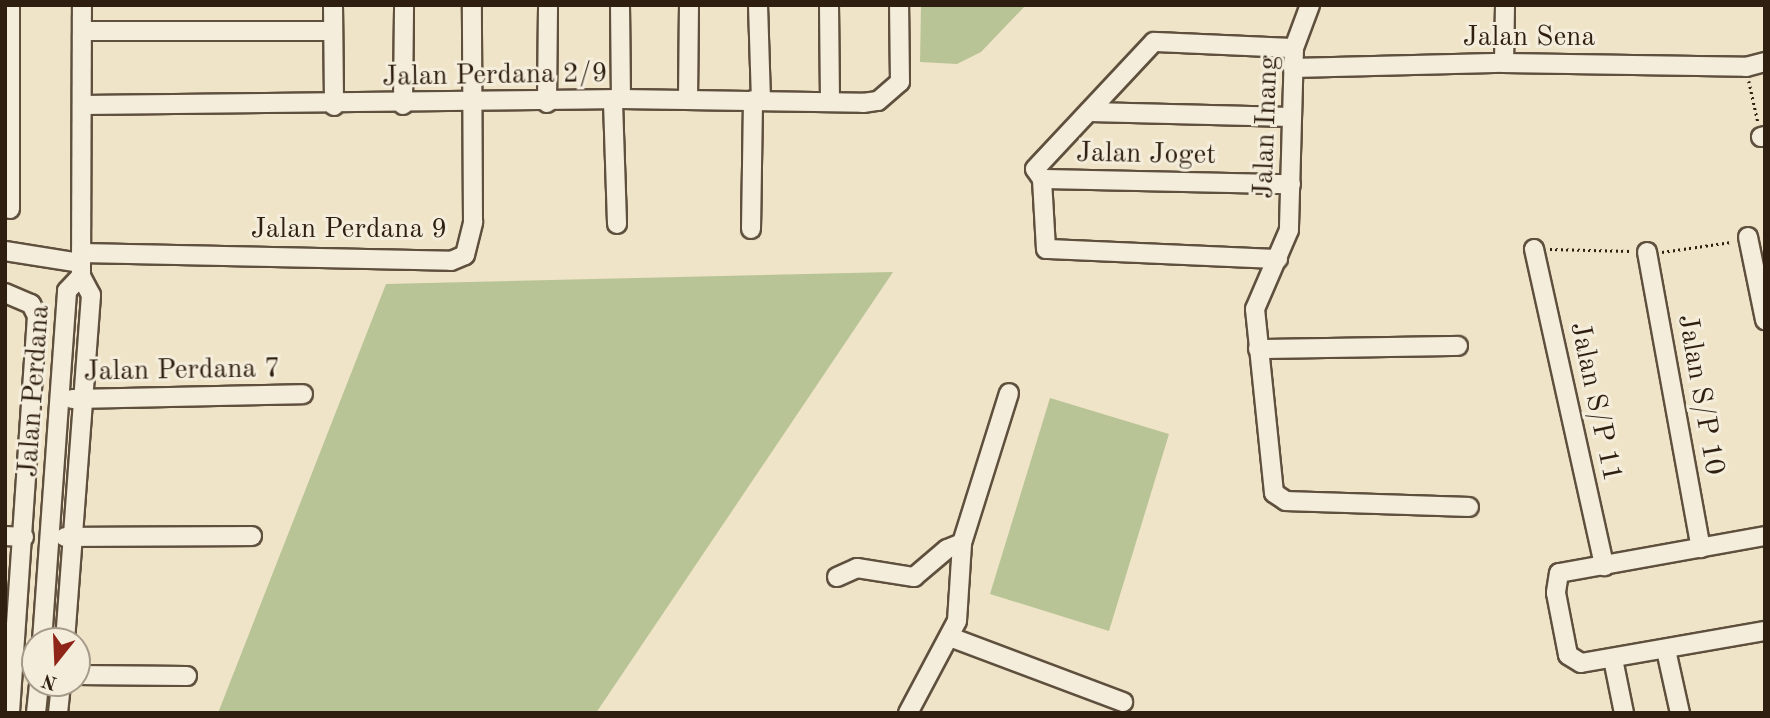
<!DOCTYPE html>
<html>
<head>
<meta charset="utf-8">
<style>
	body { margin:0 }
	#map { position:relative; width:1770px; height:718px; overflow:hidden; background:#efe4c8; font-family:"Old Standard TT",serif }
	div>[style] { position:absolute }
	.green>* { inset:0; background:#b9c496 }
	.path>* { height:2.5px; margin-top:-1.25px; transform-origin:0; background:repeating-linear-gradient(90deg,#2f1f10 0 2px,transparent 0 5.5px) }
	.roads { filter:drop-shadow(2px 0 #5f503e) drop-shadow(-2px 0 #5f503e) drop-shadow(0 2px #5f503e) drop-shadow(0 -2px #5f503e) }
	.minor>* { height:18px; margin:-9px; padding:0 9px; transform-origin:9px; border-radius:9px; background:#f5eddb }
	span { translate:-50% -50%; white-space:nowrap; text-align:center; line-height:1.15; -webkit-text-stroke:6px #f5eddb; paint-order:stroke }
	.street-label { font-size:28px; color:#2f1f10 }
	.frame { position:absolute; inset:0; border:7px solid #2f1f10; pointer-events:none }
	.north { position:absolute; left:21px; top:627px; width:70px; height:70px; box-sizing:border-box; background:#f5eddb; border:2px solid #a69b8a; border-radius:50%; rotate:198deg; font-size:19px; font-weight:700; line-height:28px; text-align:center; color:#2f1f10 }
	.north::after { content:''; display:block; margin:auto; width:24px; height:32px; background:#8f2418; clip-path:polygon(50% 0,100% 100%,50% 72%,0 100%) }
</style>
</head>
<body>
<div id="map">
	<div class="green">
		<div style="clip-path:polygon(921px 5px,1026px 5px,981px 52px,957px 64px,920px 62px)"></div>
		<div style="clip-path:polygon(893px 272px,596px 713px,218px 713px,386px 284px)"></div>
		<div style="clip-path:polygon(1050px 398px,1169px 434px,1109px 631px,990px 594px)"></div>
	</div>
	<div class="path">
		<div style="left:1749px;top:81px;width:42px;rotate:77.6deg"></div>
		<div style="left:1550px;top:249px;width:81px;rotate:1.4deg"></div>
		<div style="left:1662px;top:252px;width:70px;rotate:-8.2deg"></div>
	</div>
	<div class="roads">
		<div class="minor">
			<div style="left:10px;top:5px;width:204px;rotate:90deg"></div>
			<div style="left:333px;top:5px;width:101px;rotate:89.4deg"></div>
			<div style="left:620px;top:5px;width:94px;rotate:89.4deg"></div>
			<div style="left:758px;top:5px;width:95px;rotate:88.2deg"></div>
			<div style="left:829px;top:5px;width:97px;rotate:89.4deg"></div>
			<div style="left:1310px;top:5px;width:46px;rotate:110.4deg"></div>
			<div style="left:1294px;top:48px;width:182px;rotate:91.6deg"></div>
			<div style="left:1289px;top:230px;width:86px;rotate:113.3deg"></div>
			<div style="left:1255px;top:309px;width:185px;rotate:84.1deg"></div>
			<div style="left:1274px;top:493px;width:14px;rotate:34deg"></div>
			<div style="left:1286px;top:501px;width:183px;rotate:1.9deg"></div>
			<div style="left:82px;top:31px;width:251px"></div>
			<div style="left:1504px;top:63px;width:58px;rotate:-89deg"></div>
			<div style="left:1293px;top:68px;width:211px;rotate:-1.4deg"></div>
			<div style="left:1504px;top:63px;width:242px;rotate:0.9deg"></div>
			<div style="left:1746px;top:67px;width:20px;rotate:-15deg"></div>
			<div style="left:688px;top:100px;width:95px;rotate:-89.4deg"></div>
			<div style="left:613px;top:102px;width:122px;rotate:88.1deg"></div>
			<div style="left:547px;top:103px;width:98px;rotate:-89.4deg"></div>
			<div style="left:83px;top:105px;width:538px;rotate:-0.64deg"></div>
			<div style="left:621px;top:99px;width:242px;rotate:0.9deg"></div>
			<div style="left:863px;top:103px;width:15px;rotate:-8deg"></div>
			<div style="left:878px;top:101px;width:29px;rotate:-41deg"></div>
			<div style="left:900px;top:82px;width:77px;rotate:-90.7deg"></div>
			<div style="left:403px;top:105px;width:100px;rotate:-89.4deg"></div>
			<div style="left:1089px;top:112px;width:203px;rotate:1.4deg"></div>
			<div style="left:1761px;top:137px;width:4px;rotate:-14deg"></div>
			<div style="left:1042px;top:179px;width:249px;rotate:1.2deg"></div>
			<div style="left:751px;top:229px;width:129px;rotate:-89.1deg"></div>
			<div style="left:1748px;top:237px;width:85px;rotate:78.4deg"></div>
			<div style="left:1534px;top:249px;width:325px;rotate:77.5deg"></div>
			<div style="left:5px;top:251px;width:77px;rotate:9deg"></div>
			<div style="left:1647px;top:252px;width:301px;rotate:79.7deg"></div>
			<div style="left:81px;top:253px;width:370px;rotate:1.2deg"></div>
			<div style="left:451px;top:261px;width:15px;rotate:-23deg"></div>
			<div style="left:465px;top:255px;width:34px;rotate:-76deg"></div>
			<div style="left:473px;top:222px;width:217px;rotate:-90.3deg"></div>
			<div style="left:1278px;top:259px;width:232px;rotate:-177.5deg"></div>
			<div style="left:1046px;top:249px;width:70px;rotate:-93.3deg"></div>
			<div style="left:1042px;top:179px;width:12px;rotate:-125deg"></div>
			<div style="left:1035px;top:169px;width:174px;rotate:-46.9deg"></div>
			<div style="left:1154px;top:42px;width:140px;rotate:2.5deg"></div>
			<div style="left:5px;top:293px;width:28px;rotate:23deg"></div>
			<div style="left:31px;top:304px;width:13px;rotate:63deg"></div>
			<div style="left:37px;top:316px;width:398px;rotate:93.9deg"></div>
			<div style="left:1258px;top:349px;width:200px;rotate:-0.9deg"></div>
			<div style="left:72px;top:399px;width:231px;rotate:-1.2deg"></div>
			<div style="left:5px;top:536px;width:19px;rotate:3deg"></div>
			<div style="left:1765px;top:536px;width:209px;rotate:169.8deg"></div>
			<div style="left:1559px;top:573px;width:20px;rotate:99deg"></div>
			<div style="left:1556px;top:593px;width:63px;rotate:79deg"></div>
			<div style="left:1568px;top:655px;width:15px;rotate:32deg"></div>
			<div style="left:1581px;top:663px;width:187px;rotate:-9.9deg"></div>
			<div style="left:65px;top:537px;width:187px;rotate:-0.3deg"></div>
			<div style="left:837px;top:577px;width:22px;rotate:-24deg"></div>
			<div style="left:857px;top:568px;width:58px;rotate:9deg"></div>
			<div style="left:914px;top:577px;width:43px;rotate:-40.3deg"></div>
			<div style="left:947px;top:549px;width:16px;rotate:-22deg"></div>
			<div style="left:950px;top:637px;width:185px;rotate:20.6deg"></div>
			<div style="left:42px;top:641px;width:351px;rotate:-85.9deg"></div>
			<div style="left:67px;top:291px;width:21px;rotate:-47deg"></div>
			<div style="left:65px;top:641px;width:347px;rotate:-85.7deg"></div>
			<div style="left:91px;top:295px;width:21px;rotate:-118deg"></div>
			<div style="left:81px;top:276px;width:271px;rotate:-89.8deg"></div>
			<div style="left:1666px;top:650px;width:65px;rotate:77.5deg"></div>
			<div style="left:1613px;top:659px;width:55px;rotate:78.5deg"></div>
			<div style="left:77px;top:675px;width:110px;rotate:0.5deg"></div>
			<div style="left:36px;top:713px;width:30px;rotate:-84deg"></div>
			<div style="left:58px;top:713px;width:30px;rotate:-84deg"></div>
			<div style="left:908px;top:713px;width:104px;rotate:-62deg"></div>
			<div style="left:957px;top:621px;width:78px;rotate:-86.3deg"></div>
			<div style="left:962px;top:543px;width:157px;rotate:-72.6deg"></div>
		</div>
	</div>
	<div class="street-label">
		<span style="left:1529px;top:38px">Jalan Sena</span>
		<span style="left:495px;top:76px;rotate:-1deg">Jalan Perdana 2/9</span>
		<span style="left:1267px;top:127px;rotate:-88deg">Jalan Inang</span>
		<span style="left:1146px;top:155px;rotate:1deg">Jalan Joget</span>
		<span style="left:349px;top:230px">Jalan Perdana 9</span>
		<span style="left:182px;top:371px;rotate:-1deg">Jalan Perdana 7</span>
		<span style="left:35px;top:391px;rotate:-86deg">Jalan Perdana</span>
		<span style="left:1700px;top:395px;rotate:80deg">Jalan S/P 10</span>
		<span style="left:1595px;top:402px;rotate:78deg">Jalan S/P 11</span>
	</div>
	<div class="frame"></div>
	<div class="north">N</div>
</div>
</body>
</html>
